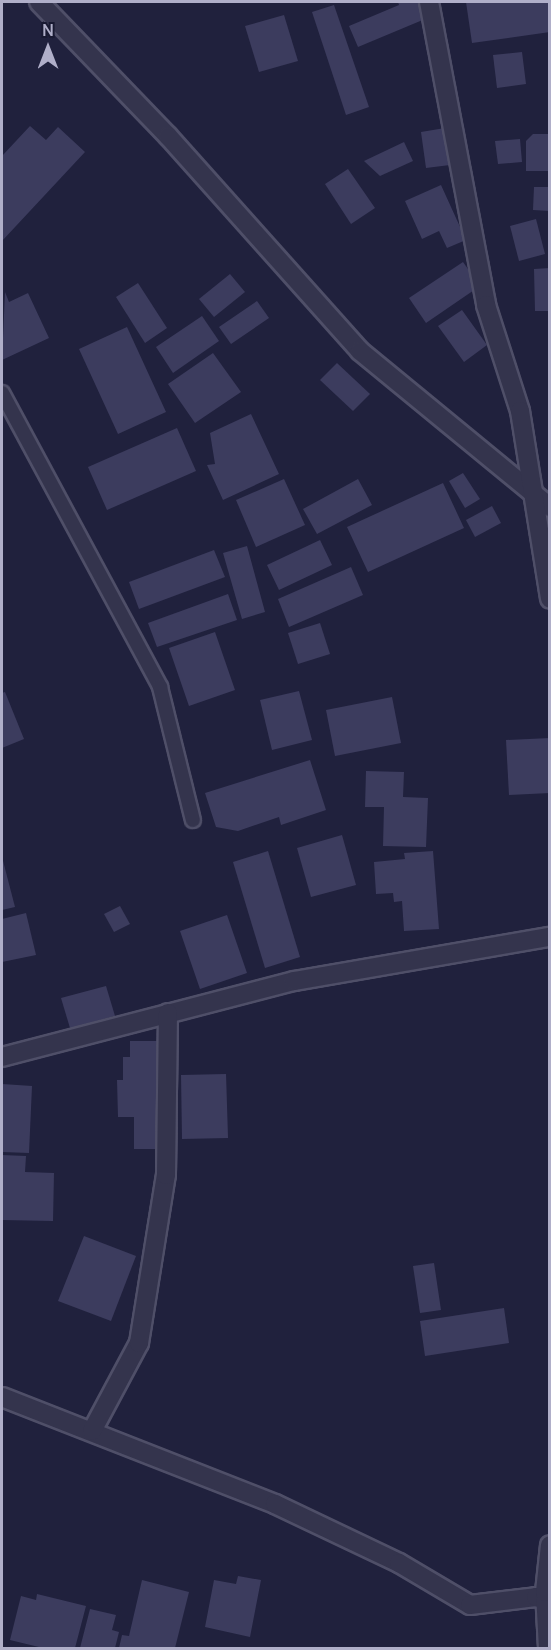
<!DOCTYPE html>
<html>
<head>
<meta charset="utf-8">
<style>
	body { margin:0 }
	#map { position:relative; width:551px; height:1650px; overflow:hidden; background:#20213d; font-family:Manrope,sans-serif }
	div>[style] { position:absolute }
	.building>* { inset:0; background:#3c3c5e }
	.roads { filter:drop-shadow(2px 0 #4f4f68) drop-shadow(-2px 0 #4f4f68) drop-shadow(0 2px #4f4f68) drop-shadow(0 -2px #4f4f68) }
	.lane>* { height:14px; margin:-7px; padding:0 7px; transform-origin:7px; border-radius:7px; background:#34344d }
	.street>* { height:18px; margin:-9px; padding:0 9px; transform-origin:9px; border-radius:9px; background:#34344d }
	span { translate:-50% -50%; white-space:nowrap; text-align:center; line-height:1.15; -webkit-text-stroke:5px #191a32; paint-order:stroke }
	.frame { position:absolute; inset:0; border:3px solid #b0afc9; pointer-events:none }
	.north { position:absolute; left:18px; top:18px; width:60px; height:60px; -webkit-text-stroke:4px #191a32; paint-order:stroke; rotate:0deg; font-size:16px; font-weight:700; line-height:24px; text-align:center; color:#b0afc9 }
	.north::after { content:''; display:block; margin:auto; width:21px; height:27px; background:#b0afc9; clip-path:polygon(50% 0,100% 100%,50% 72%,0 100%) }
</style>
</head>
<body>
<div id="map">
	<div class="building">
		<div style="clip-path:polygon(398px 2px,418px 2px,425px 19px,358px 47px,349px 26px,399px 5px)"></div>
		<div style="clip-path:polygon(466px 2px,550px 2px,550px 32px,472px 43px)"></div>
		<div style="clip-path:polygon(334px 5px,369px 107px,346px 115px,312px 12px)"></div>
		<div style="clip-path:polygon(284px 15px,298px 61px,259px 72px,245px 26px)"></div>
		<div style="clip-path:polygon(522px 52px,526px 84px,497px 88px,493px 55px)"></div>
		<div style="clip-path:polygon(30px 126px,46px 140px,58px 127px,85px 152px,2px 241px,2px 156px)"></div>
		<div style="clip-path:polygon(445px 128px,450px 165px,426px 168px,421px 132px)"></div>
		<div style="clip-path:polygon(533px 134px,550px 134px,550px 171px,526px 171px,526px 141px)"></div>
		<div style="clip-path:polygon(520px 139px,522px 162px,498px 164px,495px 141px)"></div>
		<div style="clip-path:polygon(404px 142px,413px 161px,380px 176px,364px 161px)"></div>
		<div style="clip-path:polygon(348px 169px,375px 208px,351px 224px,325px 184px)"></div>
		<div style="clip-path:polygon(441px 185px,466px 240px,447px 248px,439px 231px,422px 239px,405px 201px)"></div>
		<div style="clip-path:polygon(534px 187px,550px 187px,550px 211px,533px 210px)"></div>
		<div style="clip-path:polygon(536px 219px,545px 254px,519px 261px,510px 226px)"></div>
		<div style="clip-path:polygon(463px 262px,480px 286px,426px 323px,409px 298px)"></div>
		<div style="clip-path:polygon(550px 268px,550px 311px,535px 311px,534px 269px)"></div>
		<div style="clip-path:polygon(230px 274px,245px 292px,214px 317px,199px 299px)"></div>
		<div style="clip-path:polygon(138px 283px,167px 328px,145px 343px,116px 297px)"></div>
		<div style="clip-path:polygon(5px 292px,9px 302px,28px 293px,49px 338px,2px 360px)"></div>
		<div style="clip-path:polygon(257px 301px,269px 318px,231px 344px,219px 327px)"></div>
		<div style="clip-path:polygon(462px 310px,487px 345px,464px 362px,438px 326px)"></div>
		<div style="clip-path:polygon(202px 316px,219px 341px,173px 373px,156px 347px)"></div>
		<div style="clip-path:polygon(127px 327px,166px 412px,118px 434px,79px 349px)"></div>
		<div style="clip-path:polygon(213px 353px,241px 392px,195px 423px,168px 384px)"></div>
		<div style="clip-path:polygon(337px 363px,370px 394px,353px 411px,320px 380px)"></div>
		<div style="clip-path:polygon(251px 414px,279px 474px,223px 500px,207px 465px,215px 464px,210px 433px)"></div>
		<div style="clip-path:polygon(177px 428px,196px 471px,107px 510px,88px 467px)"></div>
		<div style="clip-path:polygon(463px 473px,480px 499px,465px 508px,449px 481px)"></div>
		<div style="clip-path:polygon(284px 479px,305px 525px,256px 547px,236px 500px)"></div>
		<div style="clip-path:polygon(358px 479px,372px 505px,317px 534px,303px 509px)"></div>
		<div style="clip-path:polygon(443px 483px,464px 528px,368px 572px,347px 527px)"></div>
		<div style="clip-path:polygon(492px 506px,501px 523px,475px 537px,466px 520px)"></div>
		<div style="clip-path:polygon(320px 540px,332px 565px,279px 590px,267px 565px)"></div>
		<div style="clip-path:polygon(247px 546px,265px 612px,242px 619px,223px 553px)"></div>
		<div style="clip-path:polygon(214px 550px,225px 577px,139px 609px,129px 582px)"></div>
		<div style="clip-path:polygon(351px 567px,363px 595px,289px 627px,278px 599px)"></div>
		<div style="clip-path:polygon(228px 594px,237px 620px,157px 647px,148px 623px)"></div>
		<div style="clip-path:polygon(320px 623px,330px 654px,298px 664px,288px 633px)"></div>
		<div style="clip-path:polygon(215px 632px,235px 690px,189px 706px,169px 648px)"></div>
		<div style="clip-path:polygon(299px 691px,312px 740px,272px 750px,260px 700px)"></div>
		<div style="clip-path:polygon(5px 692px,24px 739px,2px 748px,2px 693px)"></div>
		<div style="clip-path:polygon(392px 697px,401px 743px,335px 756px,326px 710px)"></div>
		<div style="clip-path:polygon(550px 738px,550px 793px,509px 795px,506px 740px)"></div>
		<div style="clip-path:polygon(310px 760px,326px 810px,281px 825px,279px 817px,238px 831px,216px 827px,205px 793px)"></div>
		<div style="clip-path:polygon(366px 771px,404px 772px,403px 797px,428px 798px,426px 847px,383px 846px,384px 807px,365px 807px)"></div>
		<div style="clip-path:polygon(342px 835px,356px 885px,311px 897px,297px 848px)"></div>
		<div style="clip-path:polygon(268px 851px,300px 957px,265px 968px,233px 862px)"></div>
		<div style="clip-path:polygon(433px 851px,439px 929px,404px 931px,402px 901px,394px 902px,393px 893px,376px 894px,374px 862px,405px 859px,404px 853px)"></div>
		<div style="clip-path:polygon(2px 857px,15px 907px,2px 910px)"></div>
		<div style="clip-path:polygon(120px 906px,130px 924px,114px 932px,104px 914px)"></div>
		<div style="clip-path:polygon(26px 913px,36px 955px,2px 962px,2px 919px)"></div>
		<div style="clip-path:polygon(227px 915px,247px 973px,200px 989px,180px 931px)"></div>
		<div style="clip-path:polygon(106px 986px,115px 1016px,70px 1028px,61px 998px)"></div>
		<div style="clip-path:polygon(130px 1041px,158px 1041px,158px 1149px,134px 1149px,134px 1117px,118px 1117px,117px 1080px,123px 1080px,123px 1057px,130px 1057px)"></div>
		<div style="clip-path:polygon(226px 1074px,228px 1138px,182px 1139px,181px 1075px)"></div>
		<div style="clip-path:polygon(2px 1084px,32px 1086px,29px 1153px,2px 1152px)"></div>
		<div style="clip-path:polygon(2px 1155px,26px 1156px,25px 1172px,54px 1173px,53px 1221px,2px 1220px)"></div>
		<div style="clip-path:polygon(84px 1236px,136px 1256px,111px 1321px,58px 1301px)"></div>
		<div style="clip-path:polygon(434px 1263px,441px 1310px,420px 1313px,413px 1266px)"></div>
		<div style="clip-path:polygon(504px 1308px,509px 1343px,425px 1356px,420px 1321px)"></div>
		<div style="clip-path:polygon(238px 1576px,261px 1580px,250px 1637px,205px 1627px,214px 1580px,236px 1584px)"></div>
		<div style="clip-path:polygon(142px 1580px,189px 1592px,175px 1648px,119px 1648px,122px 1635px,129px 1636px)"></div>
		<div style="clip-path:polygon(37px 1594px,86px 1606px,75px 1648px,43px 1648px,10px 1640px,21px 1596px,36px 1600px)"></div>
		<div style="clip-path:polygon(90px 1609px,116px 1615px,112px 1630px,119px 1632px,115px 1648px,80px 1648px)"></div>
	</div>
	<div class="roads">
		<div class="lane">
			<div style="left:2px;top:393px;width:334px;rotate:61.7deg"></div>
			<div style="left:160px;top:687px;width:137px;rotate:76.1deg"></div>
		</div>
		<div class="street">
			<div style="left:39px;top:2px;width:186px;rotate:46.1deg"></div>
			<div style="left:168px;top:136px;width:288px;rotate:48.2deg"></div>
			<div style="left:360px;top:351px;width:246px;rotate:39.4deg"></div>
			<div style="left:429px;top:2px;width:308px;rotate:79.3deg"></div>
			<div style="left:486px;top:305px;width:111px;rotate:72.2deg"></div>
			<div style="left:520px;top:411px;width:190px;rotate:80.9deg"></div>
			<div style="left:2px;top:1057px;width:302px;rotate:-14.6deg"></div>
			<div style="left:294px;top:981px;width:260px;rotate:-9.8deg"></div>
			<div style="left:2px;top:1397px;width:293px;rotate:21.4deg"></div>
			<div style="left:275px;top:1504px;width:137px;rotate:25.4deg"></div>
			<div style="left:399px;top:1563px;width:82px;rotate:30.6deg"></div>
			<div style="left:470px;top:1605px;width:66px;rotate:-6.9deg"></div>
			<div style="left:536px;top:1597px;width:15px;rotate:16deg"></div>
			<div style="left:92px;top:1431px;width:100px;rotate:-61.9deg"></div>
			<div style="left:139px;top:1343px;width:170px;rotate:-80.9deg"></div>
			<div style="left:166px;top:1175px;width:162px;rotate:-89.3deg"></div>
			<div style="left:548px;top:1648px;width:56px;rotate:-93.1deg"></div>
			<div style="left:545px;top:1592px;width:47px;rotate:-83.9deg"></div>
		</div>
	</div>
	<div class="frame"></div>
	<div class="north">N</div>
</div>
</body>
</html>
